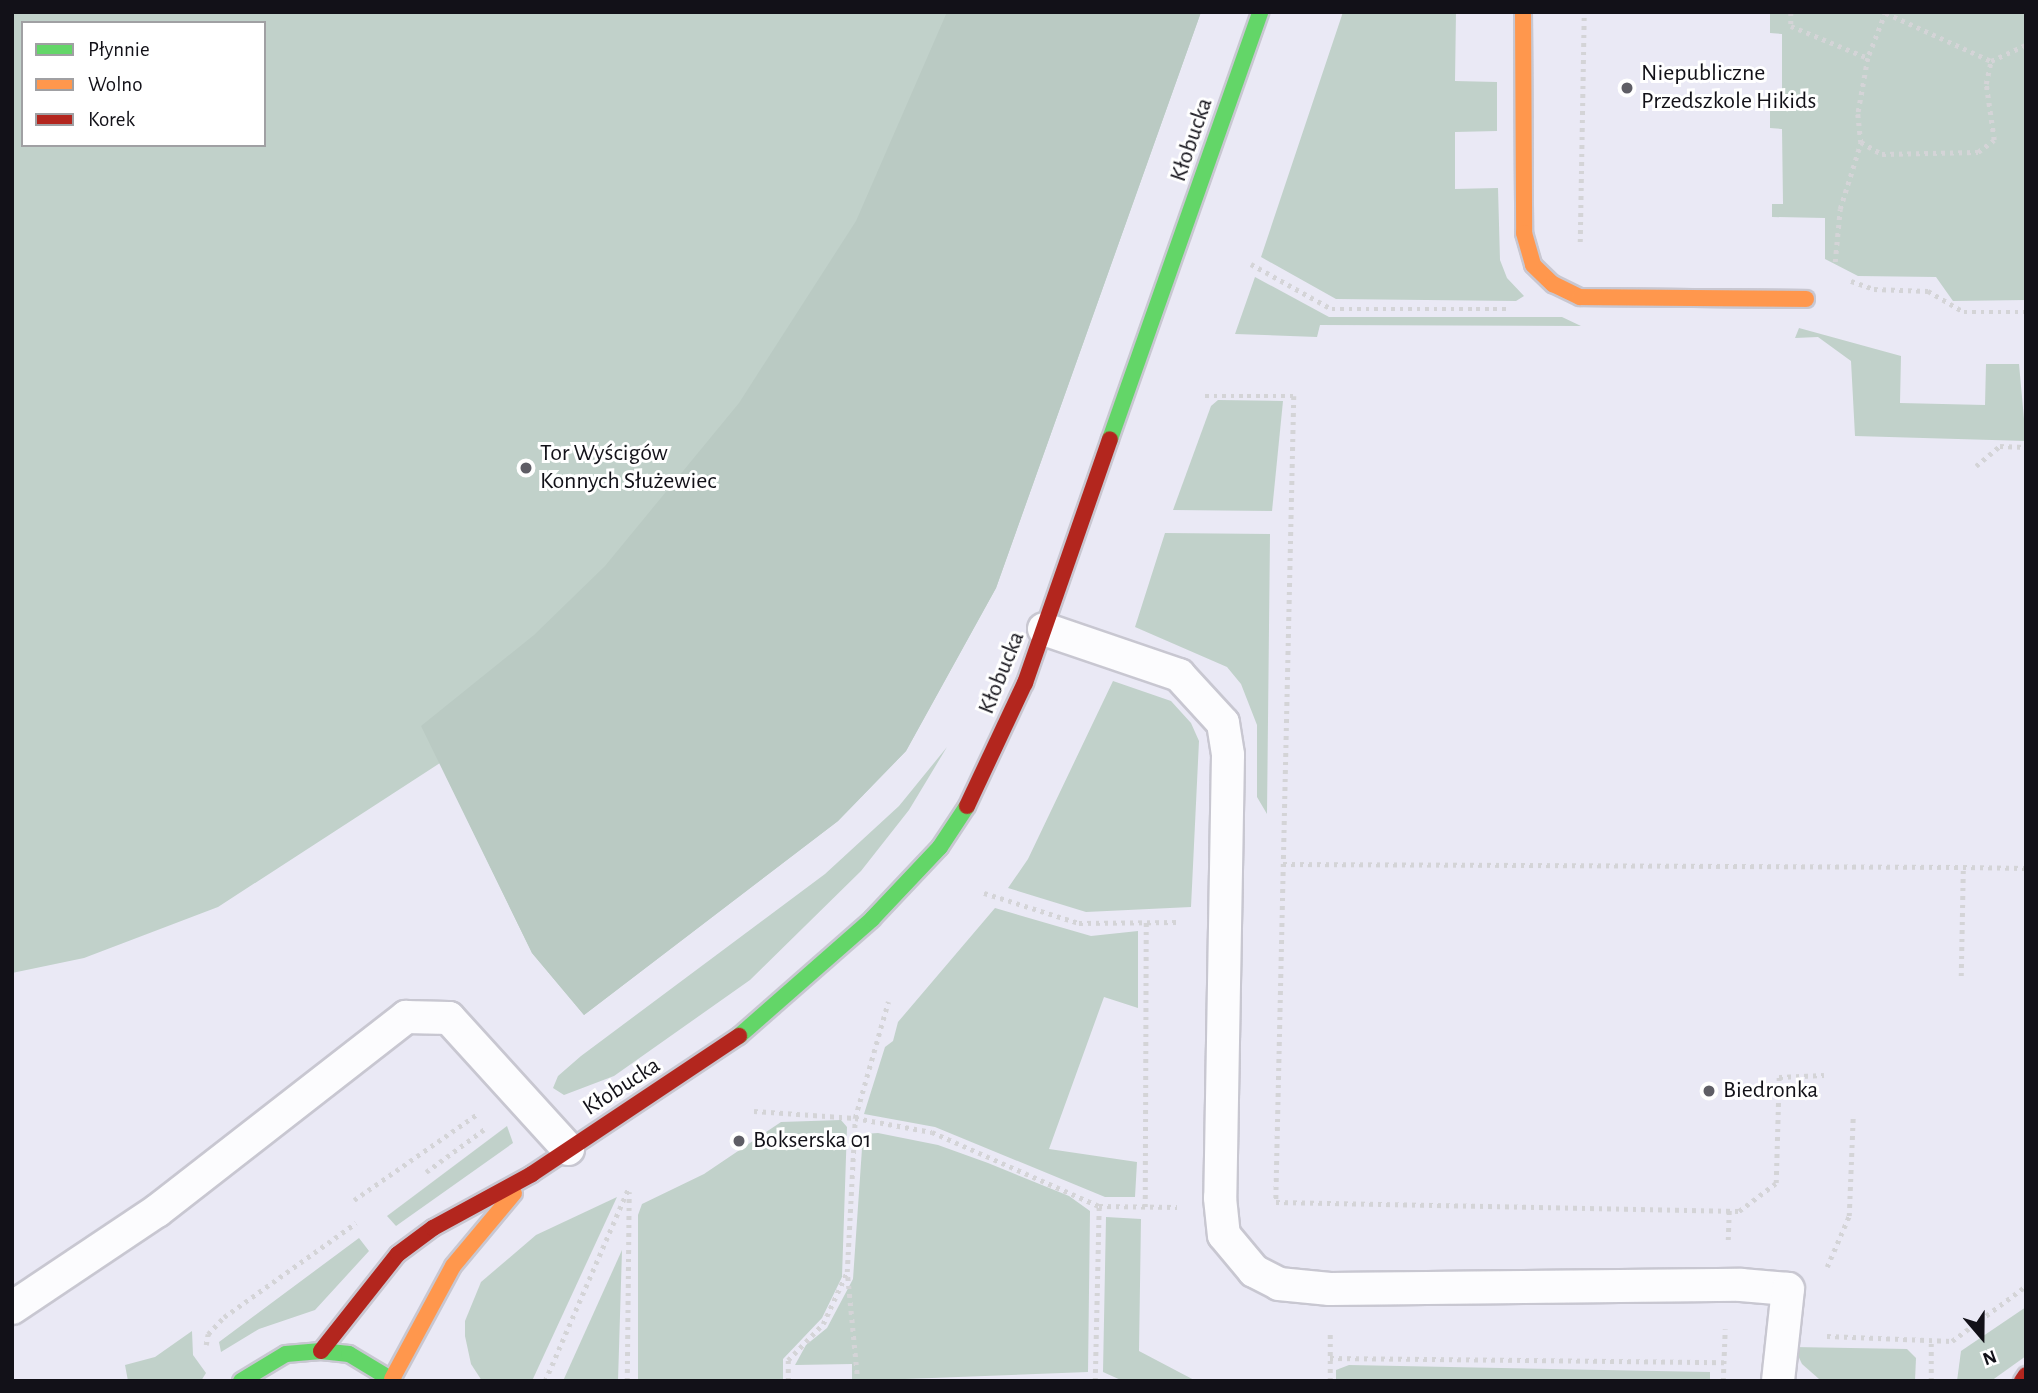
<!DOCTYPE html>
<html>
<head>
<meta charset="utf-8">
<style>
	body { margin:0 }
	#map { position:relative; width:2038px; height:1393px; overflow:hidden; background:#eae9f5; font-family:"Alegreya Sans",sans-serif }
	div>[style] { position:absolute }
	.green>* { inset:0; background:#c1d1ca }
	.forest>* { inset:0; background:#bacac3 }
	.path>* { height:4.5px; margin-top:-2.25px; transform-origin:0; background:repeating-linear-gradient(90deg,#d4d4d7 0 3.5px,transparent 0 8.5px) }
	.roads { filter:drop-shadow(2px 0 #c8c7d1) drop-shadow(-2px 0 #c8c7d1) drop-shadow(0 2px #c8c7d1) drop-shadow(0 -2px #c8c7d1) }
	.lane>* { height:32px; margin:-16px; padding:0 16px; transform-origin:16px; border-radius:16px; background:#fcfcfe }
	.fast>* { height:16px; margin:-8px; padding:0 8px; transform-origin:8px; border-radius:8px; background:#63d668 }
	.slow>* { height:16px; margin:-8px; padding:0 8px; transform-origin:8px; border-radius:8px; background:#ff974d }
	.jam>* { height:16px; margin:-8px; padding:0 8px; transform-origin:8px; border-radius:8px; background:#b3261e }
	.dots>* { width:19px; height:19px; translate:-50% -50%; box-sizing:border-box; border:4px solid #fff; border-radius:50% }
	span { translate:-50% -50%; white-space:nowrap; text-align:center; line-height:1.15; -webkit-text-stroke:6px #fff; paint-order:stroke }
	.poi-label { font-size:24px; color:#121118 }
	.left { translate:0 -50%; text-align:left }
	.street-label { font-size:24px; color:#121118 }
	.frame { position:absolute; inset:0; border:14px solid #121118; pointer-events:none }
	.legend { position:absolute; left:21px; top:21px; width:245px; height:126px; box-sizing:border-box; background:#fff; border:2px solid #a0a0a3; margin:0; padding:9px 12px; list-style:none; font-size:21px; color:#121118 }
	.legend li { display:flex; align-items:center; gap:14px; height:35px }
	.legend b { width:35px; border:2px solid #a0a0a3 }
	.north { position:absolute; left:1947px; top:1302px; width:70px; height:70px; -webkit-text-stroke:5px #fff; paint-order:stroke; rotate:160deg; font-size:19px; font-weight:700; line-height:28px; text-align:center; color:#121118 }
	.north::after { content:''; display:block; margin:auto; width:24px; height:32px; background:#121118; clip-path:polygon(50% 0,100% 100%,50% 72%,0 100%) }
</style>
</head>
<body>
<div id="map">
	<div class="green">
		<div style="clip-path:polygon(evenodd,12px 12px,1201px 12px,996px 588px,906px 751px,838px 821px,584px 1015px,532px 953px,440px 763px,218px 907px,84px 958px,12px 973px,12px 12px,23px 23px,264px 23px,264px 145px,23px 145px,23px 23px)"></div>
		<div style="clip-path:polygon(1343px 12px,1456px 12px,1455px 81px,1497px 82px,1497px 131px,1455px 132px,1455px 189px,1498px 188px,1500px 260px,1507px 278px,1524px 296px,1516px 301px,1336px 299px,1261px 257px)"></div>
		<div style="clip-path:polygon(1770px 12px,2026px 12px,2026px 300px,1953px 301px,1936px 277px,1858px 276px,1825px 259px,1825px 218px,1772px 217px,1772px 204px,1783px 204px,1782px 129px,1770px 128px,1770px 103px,1782px 103px,1782px 34px,1770px 33px)"></div>
		<div style="clip-path:polygon(1255px 277px,1329px 317px,1562px 317px,1581px 326px,1320px 325px,1317px 337px,1235px 334px)"></div>
		<div style="clip-path:polygon(1799px 328px,1901px 356px,1900px 403px,1985px 405px,1986px 364px,2019px 364px,2026px 441px,1855px 436px,1851px 361px,1818px 337px,1795px 338px)"></div>
		<div style="clip-path:polygon(1218px 400px,1283px 401px,1272px 511px,1173px 510px,1211px 406px)"></div>
		<div style="clip-path:polygon(1165px 533px,1270px 534px,1267px 814px,1257px 797px,1257px 725px,1241px 684px,1227px 667px,1135px 627px)"></div>
		<div style="clip-path:polygon(1113px 681px,1171px 701px,1191px 723px,1199px 741px,1191px 907px,1086px 912px,1008px 888px,1028px 859px)"></div>
		<div style="clip-path:polygon(947px 747px,909px 810px,861px 871px,750px 980px,614px 1076px,564px 1095px,553px 1088px,558px 1076px,581px 1056px,825px 874px,899px 806px)"></div>
		<div style="clip-path:polygon(995px 908px,1091px 936px,1138px 931px,1138px 1008px,1104px 997px,1049px 1149px,1137px 1162px,1135px 1197px,1105px 1197px,935px 1127px,864px 1114px,885px 1047px,893px 1041px,898px 1022px)"></div>
		<div style="clip-path:polygon(841px 1120px,847px 1127px,842px 1277px,822px 1318px,783px 1359px,783px 1381px,638px 1381px,638px 1215px,642px 1204px,704px 1174px,781px 1122px)"></div>
		<div style="clip-path:polygon(507px 1126px,513px 1143px,396px 1226px,387px 1216px)"></div>
		<div style="clip-path:polygon(878px 1133px,938px 1145px,988px 1163px,1069px 1196px,1090px 1211px,1088px 1372px,852px 1381px,852px 1364px,795px 1365px,806px 1345px,827px 1328px,853px 1279px,863px 1134px)"></div>
		<div style="clip-path:polygon(617px 1197px,532px 1381px,482px 1381px,471px 1364px,465px 1336px,465px 1321px,481px 1282px,536px 1235px)"></div>
		<div style="clip-path:polygon(1106px 1217px,1141px 1219px,1139px 1351px,1196px 1381px,1123px 1381px,1103px 1372px)"></div>
		<div style="clip-path:polygon(359px 1238px,369px 1251px,315px 1310px,259px 1329px,221px 1352px,219px 1342px)"></div>
		<div style="clip-path:polygon(622px 1250px,618px 1381px,563px 1381px)"></div>
		<div style="clip-path:polygon(2026px 1307px,2026px 1356px,1991px 1381px,1957px 1381px,1961px 1351px)"></div>
		<div style="clip-path:polygon(192px 1331px,193px 1355px,206px 1373px,201px 1381px,128px 1381px,125px 1365px,155px 1357px)"></div>
		<div style="clip-path:polygon(1794px 1347px,1907px 1349px,1916px 1358px,1915px 1381px,1819px 1379px,1802px 1364px)"></div>
		<div style="clip-path:polygon(1349px 1365px,1710px 1372px,1710px 1381px,1336px 1381px,1336px 1370px)"></div>
	</div>
	<div class="forest">
		<div style="clip-path:polygon(947px 12px,1201px 12px,996px 588px,906px 751px,838px 821px,584px 1015px,532px 953px,421px 726px,534px 635px,605px 566px,739px 403px,856px 221px)"></div>
	</div>
	<div class="path">
		<div style="left:1791px;top:12px;width:14px;rotate:90deg"></div>
		<div style="left:1791px;top:26px;width:83px;rotate:22.6deg"></div>
		<div style="left:1886px;top:12px;width:49px;rotate:111.4deg"></div>
		<div style="left:1868px;top:58px;width:57px;rotate:100.1deg"></div>
		<div style="left:1858px;top:114px;width:28px;rotate:84deg"></div>
		<div style="left:1861px;top:142px;width:24px;rotate:30deg"></div>
		<div style="left:1882px;top:154px;width:96px;rotate:-1.2deg"></div>
		<div style="left:1978px;top:152px;width:20px;rotate:-37deg"></div>
		<div style="left:1994px;top:140px;width:57px;rotate:-98.1deg"></div>
		<div style="left:1986px;top:84px;width:24px;rotate:-78deg"></div>
		<div style="left:1991px;top:61px;width:38px;rotate:-25deg"></div>
		<div style="left:1886px;top:13px;width:115px;rotate:24.6deg"></div>
		<div style="left:1580px;top:242px;width:230px;rotate:-89deg"></div>
		<div style="left:1835px;top:262px;width:53px;rotate:-84.6deg"></div>
		<div style="left:1840px;top:209px;width:70px;rotate:-72.6deg"></div>
		<div style="left:1251px;top:264px;width:93px;rotate:29.1deg"></div>
		<div style="left:1332px;top:309px;width:176px"></div>
		<div style="left:1851px;top:281px;width:24px;rotate:19deg"></div>
		<div style="left:1874px;top:289px;width:54px;rotate:2.1deg"></div>
		<div style="left:1928px;top:291px;width:42px;rotate:30.3deg"></div>
		<div style="left:1964px;top:312px;width:62px"></div>
		<div style="left:1205px;top:396px;width:89px"></div>
		<div style="left:1294px;top:396px;width:806px;rotate:91.28deg"></div>
		<div style="left:1276px;top:1202px;width:463px;rotate:1.1deg"></div>
		<div style="left:1739px;top:1211px;width:46px;rotate:-37.1deg"></div>
		<div style="left:1776px;top:1183px;width:106px;rotate:-88.4deg"></div>
		<div style="left:1779px;top:1077px;width:45px;rotate:-2.5deg"></div>
		<div style="left:1976px;top:466px;width:31px;rotate:-40deg"></div>
		<div style="left:2000px;top:446px;width:26px;rotate:2deg"></div>
		<div style="left:1283px;top:864px;width:680px;rotate:0.25deg"></div>
		<div style="left:984px;top:893px;width:100px;rotate:17.5deg"></div>
		<div style="left:1079px;top:923px;width:100px;rotate:-0.6deg"></div>
		<div style="left:1961px;top:976px;width:109px;rotate:-88.9deg"></div>
		<div style="left:1963px;top:867px;width:63px;rotate:0.9deg"></div>
		<div style="left:754px;top:1111px;width:101px;rotate:4deg"></div>
		<div style="left:855px;top:1118px;width:78px;rotate:10.3deg"></div>
		<div style="left:932px;top:1132px;width:183px;rotate:23.9deg"></div>
		<div style="left:426px;top:1172px;width:74px;rotate:-36.3deg"></div>
		<div style="left:354px;top:1200px;width:149px;rotate:-34.9deg"></div>
		<div style="left:1145px;top:1207px;width:285px;rotate:-89.8deg"></div>
		<div style="left:1728px;top:1240px;width:30px;rotate:-88deg"></div>
		<div style="left:1827px;top:1267px;width:56px;rotate:-66.7deg"></div>
		<div style="left:1849px;top:1216px;width:100px;rotate:-87.7deg"></div>
		<div style="left:848px;top:1277px;width:104px;rotate:84.5deg"></div>
		<div style="left:1827px;top:1336px;width:125px;rotate:2.3deg"></div>
		<div style="left:1952px;top:1341px;width:92px;rotate:-36.6deg"></div>
		<div style="left:206px;top:1345px;width:11px;rotate:-80deg"></div>
		<div style="left:208px;top:1334px;width:23px;rotate:-47deg"></div>
		<div style="left:224px;top:1317px;width:162px;rotate:-35.5deg"></div>
		<div style="left:1330px;top:1358px;width:394px;rotate:0.6deg"></div>
		<div style="left:545px;top:1381px;width:211px;rotate:-66.6deg"></div>
		<div style="left:627px;top:1381px;width:189px;rotate:-89.4deg"></div>
		<div style="left:788px;top:1381px;width:21px;rotate:-90deg"></div>
		<div style="left:788px;top:1360px;width:50px;rotate:-45.8deg"></div>
		<div style="left:823px;top:1324px;width:57px;rotate:-65.2deg"></div>
		<div style="left:847px;top:1272px;width:154px;rotate:-87deg"></div>
		<div style="left:855px;top:1118px;width:121px;rotate:-74.1deg"></div>
		<div style="left:1095px;top:1381px;width:175px;rotate:-88.7deg"></div>
		<div style="left:1099px;top:1206px;width:78px;rotate:0.7deg"></div>
		<div style="left:1330px;top:1381px;width:48px;rotate:-90deg"></div>
		<div style="left:1723px;top:1381px;width:52px;rotate:-87.8deg"></div>
		<div style="left:1931px;top:1381px;width:42px;rotate:-90deg"></div>
	</div>
	<div class="roads">
		<div class="lane">
			<div style="left:1044px;top:629px;width:143px;rotate:18.8deg"></div>
			<div style="left:1179px;top:675px;width:65px;rotate:47.5deg"></div>
			<div style="left:1223px;top:723px;width:32px;rotate:81deg"></div>
			<div style="left:1228px;top:755px;width:443px;rotate:91deg"></div>
			<div style="left:1220px;top:1198px;width:37px;rotate:84deg"></div>
			<div style="left:1224px;top:1235px;width:47px;rotate:50.2deg"></div>
			<div style="left:1254px;top:1271px;width:28px;rotate:27deg"></div>
			<div style="left:1279px;top:1284px;width:51px;rotate:5.6deg"></div>
			<div style="left:1330px;top:1289px;width:411px;rotate:-0.6deg"></div>
			<div style="left:1741px;top:1285px;width:47px;rotate:4.9deg"></div>
			<div style="left:1788px;top:1289px;width:93px;rotate:96.2deg"></div>
			<div style="left:12px;top:1308px;width:174px;rotate:-33.8deg"></div>
			<div style="left:157px;top:1211px;width:316px;rotate:-37.9deg"></div>
			<div style="left:406px;top:1017px;width:43px;rotate:1.3deg"></div>
			<div style="left:449px;top:1018px;width:177px;rotate:47.7deg"></div>
		</div>
		<div class="fast">
			<div style="left:1110px;top:439px;width:453px;rotate:-70.6deg"></div>
			<div style="left:739px;top:1036px;width:177px;rotate:-41.3deg"></div>
			<div style="left:872px;top:919px;width:99px;rotate:-46.6deg"></div>
			<div style="left:940px;top:847px;width:49px;rotate:-56.6deg"></div>
			<div style="left:241px;top:1381px;width:52px;rotate:-31deg"></div>
			<div style="left:286px;top:1354px;width:35px;rotate:-5deg"></div>
			<div style="left:321px;top:1351px;width:28px;rotate:6deg"></div>
			<div style="left:349px;top:1354px;width:52px;rotate:31deg"></div>
		</div>
		<div class="slow">
			<div style="left:1523px;top:12px;width:221px;rotate:89.7deg"></div>
			<div style="left:1524px;top:233px;width:33px;rotate:74deg"></div>
			<div style="left:1533px;top:265px;width:28px;rotate:44deg"></div>
			<div style="left:1553px;top:284px;width:30px;rotate:26deg"></div>
			<div style="left:1580px;top:297px;width:226px;rotate:0.5deg"></div>
			<div style="left:392px;top:1379px;width:128px;rotate:-61.6deg"></div>
			<div style="left:453px;top:1266px;width:95px;rotate:-50.1deg"></div>
		</div>
		<div class="jam">
			<div style="left:967px;top:806px;width:136px;rotate:-64.8deg"></div>
			<div style="left:1025px;top:683px;width:258px;rotate:-70.8deg"></div>
			<div style="left:321px;top:1351px;width:124px;rotate:-51.6deg"></div>
			<div style="left:398px;top:1254px;width:44px;rotate:-36.6deg"></div>
			<div style="left:433px;top:1228px;width:113px;rotate:-28.6deg"></div>
			<div style="left:532px;top:1174px;width:249px;rotate:-33.7deg"></div>
			<div style="left:2022px;top:1381px;width:7px;rotate:-56deg"></div>
		</div>
	</div>
	<div class="dots">
		<div style="left:1627px;top:88px;background:#5e5d65"></div>
		<div style="left:526px;top:468px;background:#5e5d65"></div>
		<div style="left:1709px;top:1091px;background:#5e5d65"></div>
		<div style="left:739px;top:1141px;background:#5e5d65"></div>
	</div>
	<div class="poi-label">
		<span class="left" style="left:1641px;top:88px">Niepubliczne<br>Przedszkole Hikids</span>
		<span class="left" style="left:540px;top:468px">Tor Wyścigów<br>Konnych Służewiec</span>
		<span class="left" style="left:1723px;top:1091px">Biedronka</span>
		<span class="left" style="left:753px;top:1141px">Bokserska 01</span>
	</div>
	<div class="street-label">
		<span style="left:1192px;top:140px;rotate:-71deg">Kłobucka</span>
		<span style="left:1002px;top:673px;rotate:-68deg">Kłobucka</span>
		<span style="left:622px;top:1087px;rotate:-33deg">Kłobucka</span>
	</div>
	<div class="frame"></div>
	<ul class="legend">
	<li><b style="height:9px;background:#63d668"></b>Płynnie</li>
	<li><b style="height:9px;background:#ff974d"></b>Wolno</li>
	<li><b style="height:9px;background:#b3261e"></b>Korek</li>
	</ul>
	<div class="north">N</div>
</div>
</body>
</html>
